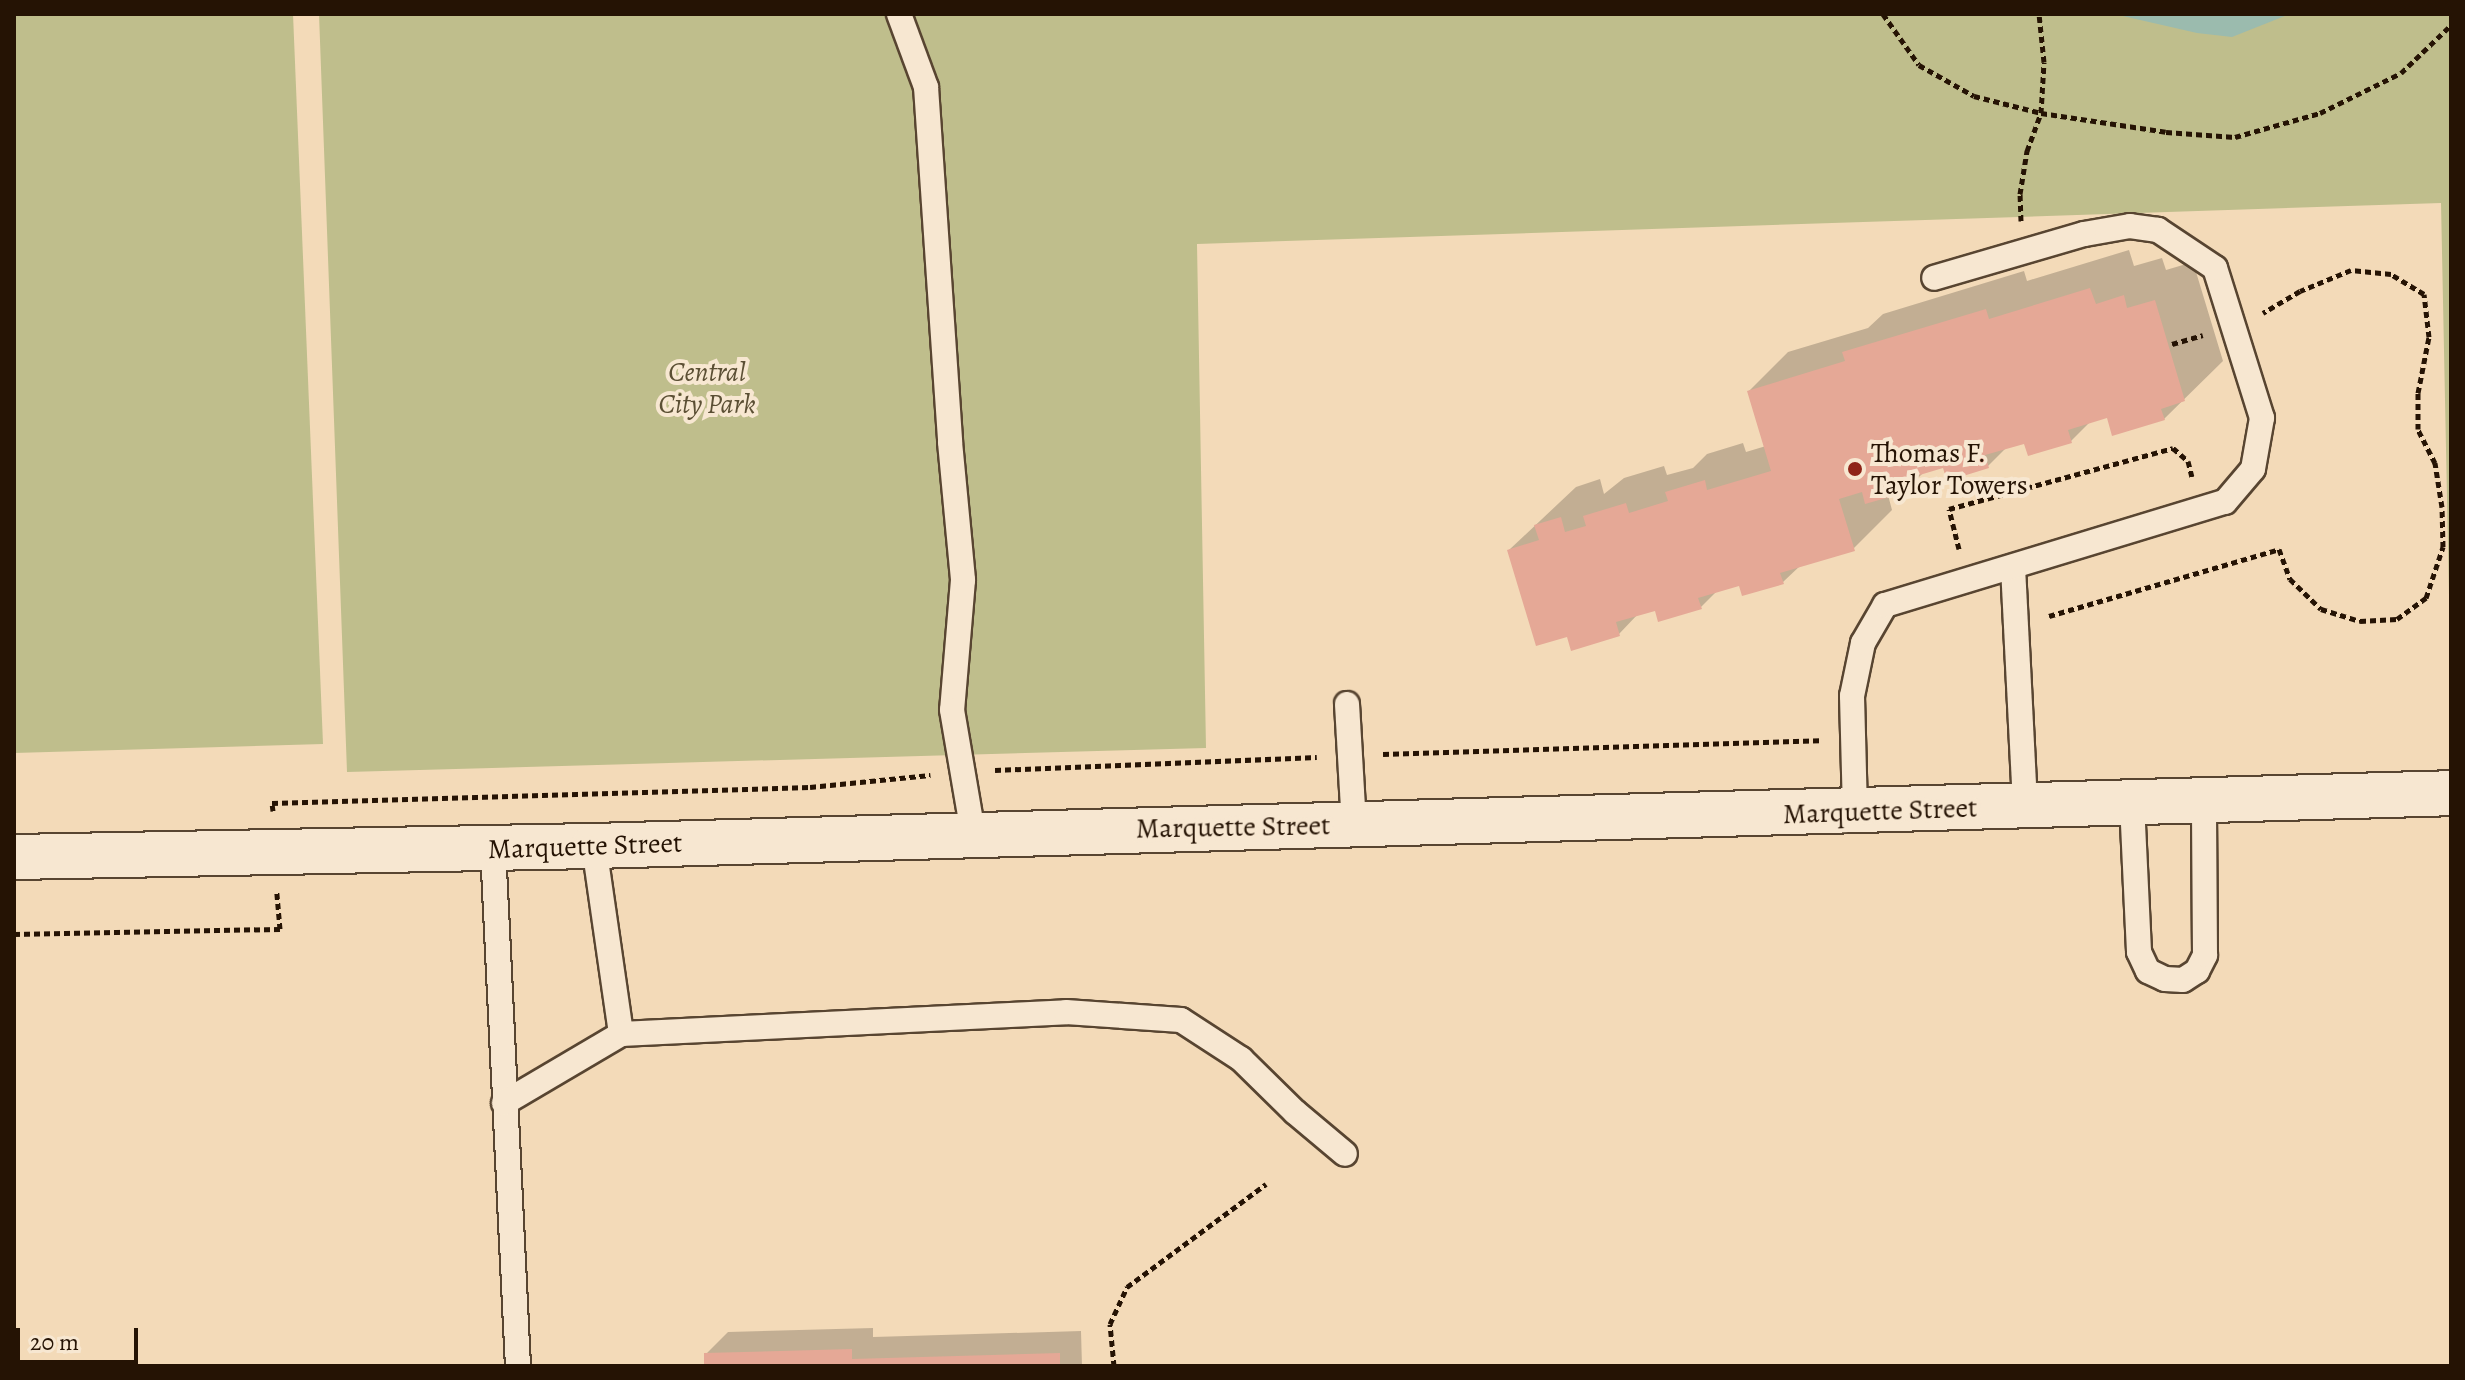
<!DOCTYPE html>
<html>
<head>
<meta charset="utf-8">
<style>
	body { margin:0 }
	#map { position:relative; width:2465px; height:1380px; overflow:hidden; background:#f3dab8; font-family:Alegreya,serif }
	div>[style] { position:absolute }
	.green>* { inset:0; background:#bfbe8c }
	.water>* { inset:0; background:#9bbbae }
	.shadow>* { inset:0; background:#0003 }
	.building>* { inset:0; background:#e5a896 }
	.path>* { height:5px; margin-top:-2.5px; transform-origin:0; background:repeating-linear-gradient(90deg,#251304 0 6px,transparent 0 10px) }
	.roads { filter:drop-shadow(2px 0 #584531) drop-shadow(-2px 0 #584531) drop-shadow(0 2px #584531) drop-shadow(0 -2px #584531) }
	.service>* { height:24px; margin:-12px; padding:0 12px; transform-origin:12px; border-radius:12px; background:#f7e7d1 }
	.tertiary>* { height:44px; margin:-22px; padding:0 22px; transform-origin:22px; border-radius:22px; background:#f7e7d1 }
	.dots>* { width:22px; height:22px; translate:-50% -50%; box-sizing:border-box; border:4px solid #f7e7d1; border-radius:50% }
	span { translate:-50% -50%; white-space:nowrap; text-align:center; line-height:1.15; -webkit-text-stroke:8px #f7e7d1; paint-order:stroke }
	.park-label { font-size:28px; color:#5b4f34; font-style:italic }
	.poi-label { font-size:28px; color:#251304 }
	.left { translate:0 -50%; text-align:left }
	.street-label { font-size:28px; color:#251304 }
	.frame { position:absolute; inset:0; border:16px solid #251304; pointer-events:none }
	.scale { position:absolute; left:16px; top:1328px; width:122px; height:36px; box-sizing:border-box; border:4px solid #251304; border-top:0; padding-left:10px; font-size:24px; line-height:28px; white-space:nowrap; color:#251304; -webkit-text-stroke:6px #f7e7d1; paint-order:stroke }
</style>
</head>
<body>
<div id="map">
	<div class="green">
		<div style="clip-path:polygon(14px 14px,293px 14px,323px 744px,14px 753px)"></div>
		<div style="clip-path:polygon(319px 14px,2451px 14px,2451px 694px,2441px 203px,1197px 244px,1206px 748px,347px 772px)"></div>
	</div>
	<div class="water">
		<div style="clip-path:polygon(2114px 14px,2290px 14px,2232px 37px,2197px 33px)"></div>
	</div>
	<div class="shadow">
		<div style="clip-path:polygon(2129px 250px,2134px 266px,2162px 258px,2166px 270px,2193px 262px,2223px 361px,2164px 419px,2108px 416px,2091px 421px,2071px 441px,2025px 441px,2008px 446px,1988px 466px,1944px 466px,1925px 471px,1906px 490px,1888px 495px,1892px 510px,1853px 549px,1801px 565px,1783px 582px,1740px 583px,1718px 590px,1701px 607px,1656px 608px,1639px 613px,1619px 634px,1568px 635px,1509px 550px,1576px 487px,1600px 479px,1604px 494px,1624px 478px,1664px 466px,1667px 475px,1693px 468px,1707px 454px,1743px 443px,1746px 452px,1766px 446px,1749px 391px,1788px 352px,1868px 328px,1883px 314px,2024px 271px,2027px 281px)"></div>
		<div style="clip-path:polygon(873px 1328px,873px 1337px,1081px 1331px,1082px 1366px,706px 1366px,706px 1354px,728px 1332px)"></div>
	</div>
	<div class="building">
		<div style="clip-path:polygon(2090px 288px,2096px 304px,2124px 295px,2127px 308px,2155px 300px,2185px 401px,2161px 409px,2165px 420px,2112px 436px,2107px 418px,2068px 430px,2072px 443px,2028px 456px,2024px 444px,1985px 455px,1989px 468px,1947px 481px,1943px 468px,1903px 480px,1907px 492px,1865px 504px,1862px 492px,1839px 499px,1855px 551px,1780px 573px,1784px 584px,1742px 596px,1739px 586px,1698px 598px,1702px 609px,1658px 622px,1655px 611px,1616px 622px,1620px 636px,1571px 651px,1567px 637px,1536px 646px,1507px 550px,1539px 540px,1534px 525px,1561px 517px,1565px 532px,1586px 526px,1583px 516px,1626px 503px,1629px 513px,1668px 501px,1665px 492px,1705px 480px,1707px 490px,1771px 471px,1747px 391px,1845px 361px,1842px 352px,1986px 309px,1989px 319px)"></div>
		<div style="clip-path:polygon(852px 1349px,852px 1359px,1060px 1353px,1060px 1366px,704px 1366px,704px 1353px)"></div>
	</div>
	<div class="path">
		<div style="left:1883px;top:14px;width:62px;rotate:54.8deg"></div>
		<div style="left:1919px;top:65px;width:63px;rotate:29.4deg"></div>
		<div style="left:1974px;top:96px;width:69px;rotate:14.2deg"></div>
		<div style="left:2041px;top:113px;width:126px;rotate:8.6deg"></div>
		<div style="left:2166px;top:132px;width:69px;rotate:4.1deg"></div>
		<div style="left:2235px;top:137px;width:88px;rotate:-15.8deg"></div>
		<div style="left:2320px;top:113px;width:90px;rotate:-26.3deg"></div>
		<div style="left:2401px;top:73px;width:69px;rotate:-43.8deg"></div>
		<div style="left:2021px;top:221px;width:27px;rotate:-92deg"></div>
		<div style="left:2020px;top:194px;width:44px;rotate:-80.8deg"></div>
		<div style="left:2027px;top:151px;width:40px;rotate:-69.8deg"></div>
		<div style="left:2041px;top:113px;width:51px;rotate:-86.6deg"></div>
		<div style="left:2044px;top:62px;width:48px;rotate:-95.9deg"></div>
		<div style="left:2172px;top:344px;width:32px;rotate:-16deg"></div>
		<div style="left:1959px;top:549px;width:41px;rotate:-104deg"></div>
		<div style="left:1949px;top:509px;width:232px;rotate:-15.2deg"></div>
		<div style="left:2173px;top:448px;width:20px;rotate:41deg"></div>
		<div style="left:2188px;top:461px;width:16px;rotate:76deg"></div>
		<div style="left:2049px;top:616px;width:240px;rotate:-16.2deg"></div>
		<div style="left:2279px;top:549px;width:32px;rotate:70deg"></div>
		<div style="left:2290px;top:579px;width:43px;rotate:44.1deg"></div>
		<div style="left:2321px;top:609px;width:41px;rotate:17.1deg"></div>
		<div style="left:2360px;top:621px;width:37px;rotate:-3deg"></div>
		<div style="left:2397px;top:619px;width:36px;rotate:-36deg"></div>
		<div style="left:2426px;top:598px;width:54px;rotate:-71.6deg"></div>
		<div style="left:2443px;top:547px;width:40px;rotate:-91.4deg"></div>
		<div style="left:2442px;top:507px;width:45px;rotate:-99deg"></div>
		<div style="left:2435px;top:463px;width:38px;rotate:-117deg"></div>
		<div style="left:2418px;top:429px;width:36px;rotate:-90deg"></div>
		<div style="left:2418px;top:393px;width:57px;rotate:-78.9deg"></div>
		<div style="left:2429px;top:337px;width:43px;rotate:-96.6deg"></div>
		<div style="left:2424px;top:294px;width:39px;rotate:-149deg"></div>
		<div style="left:2391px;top:274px;width:40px;rotate:-174.3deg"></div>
		<div style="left:2351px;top:270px;width:55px;rotate:157.6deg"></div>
		<div style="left:2300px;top:291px;width:43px;rotate:149.3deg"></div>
		<div style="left:1383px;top:754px;width:438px;rotate:-1.8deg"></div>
		<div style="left:995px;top:770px;width:322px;rotate:-2.3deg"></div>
		<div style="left:273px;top:811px;width:8px;rotate:-97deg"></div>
		<div style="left:272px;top:803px;width:538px;rotate:-1.7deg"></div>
		<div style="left:810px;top:787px;width:121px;rotate:-5.7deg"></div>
		<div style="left:14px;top:934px;width:266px;rotate:-1.1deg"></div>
		<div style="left:280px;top:929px;width:37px;rotate:-95deg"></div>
		<div style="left:1114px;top:1366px;width:42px;rotate:-95.4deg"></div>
		<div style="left:1110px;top:1324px;width:41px;rotate:-65.3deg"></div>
		<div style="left:1127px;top:1287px;width:173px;rotate:-36.5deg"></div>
	</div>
	<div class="roads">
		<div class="service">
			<div style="left:899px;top:14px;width:78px;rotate:69.7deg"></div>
			<div style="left:926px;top:87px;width:356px;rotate:86.1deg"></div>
			<div style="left:950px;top:442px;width:139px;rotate:84.6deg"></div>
			<div style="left:963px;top:580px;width:130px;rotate:94.8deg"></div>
			<div style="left:952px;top:710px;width:125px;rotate:80.3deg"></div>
			<div style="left:2013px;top:567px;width:239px;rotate:87.1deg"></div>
			<div style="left:1347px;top:704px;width:120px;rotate:86.7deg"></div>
			<div style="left:2132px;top:803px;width:149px;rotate:87.3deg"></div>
			<div style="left:2139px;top:952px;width:21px;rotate:65deg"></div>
			<div style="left:2148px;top:971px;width:19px;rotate:25deg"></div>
			<div style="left:2165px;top:979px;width:18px;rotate:3deg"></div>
			<div style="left:2183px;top:980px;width:17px;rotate:-33deg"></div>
			<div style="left:2197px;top:971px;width:18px;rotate:-63deg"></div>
			<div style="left:2205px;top:955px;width:154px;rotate:-90.4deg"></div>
			<div style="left:1855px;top:811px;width:115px;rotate:-91.5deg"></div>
			<div style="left:1852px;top:696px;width:54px;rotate:-78.3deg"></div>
			<div style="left:1863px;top:643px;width:44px;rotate:-59.9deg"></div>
			<div style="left:1885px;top:605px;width:355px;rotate:-16.9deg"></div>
			<div style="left:2225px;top:502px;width:43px;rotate:-49.7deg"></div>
			<div style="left:2253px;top:469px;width:52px;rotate:-80deg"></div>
			<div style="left:2262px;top:418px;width:157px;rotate:-107.4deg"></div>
			<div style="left:2215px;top:268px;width:69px;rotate:-146.3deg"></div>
			<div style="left:2158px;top:230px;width:28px;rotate:-172deg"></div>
			<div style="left:2130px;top:226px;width:47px;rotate:170.1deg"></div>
			<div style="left:2084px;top:234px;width:156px;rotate:163.7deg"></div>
			<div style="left:594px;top:846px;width:190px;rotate:81.8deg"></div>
			<div style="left:493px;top:848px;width:519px;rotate:87.24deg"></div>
			<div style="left:504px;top:1103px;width:136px;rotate:-30.5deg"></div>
			<div style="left:621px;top:1034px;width:446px;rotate:-2.8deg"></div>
			<div style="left:1066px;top:1012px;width:115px;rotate:4deg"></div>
			<div style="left:1181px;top:1020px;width:72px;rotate:33deg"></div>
			<div style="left:1241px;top:1059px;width:76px;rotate:44.5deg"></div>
			<div style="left:1295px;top:1112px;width:65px;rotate:40deg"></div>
		</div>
		<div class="tertiary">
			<div style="left:14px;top:857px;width:580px;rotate:-1.09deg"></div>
			<div style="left:594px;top:846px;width:1858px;rotate:-1.63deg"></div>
		</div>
	</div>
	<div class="dots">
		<div style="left:1855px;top:469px;background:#8f2418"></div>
	</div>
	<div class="park-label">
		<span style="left:707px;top:388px">Central<br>City Park</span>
	</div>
	<div class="poi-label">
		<span class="left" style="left:1871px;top:469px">Thomas F.<br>Taylor Towers</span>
	</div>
	<div class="street-label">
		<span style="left:1880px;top:811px;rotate:-2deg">Marquette Street</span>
		<span style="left:1233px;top:827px;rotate:-1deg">Marquette Street</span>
		<span style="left:585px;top:846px;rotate:-2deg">Marquette Street</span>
	</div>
	<div class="frame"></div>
	<div class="scale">20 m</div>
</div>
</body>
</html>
